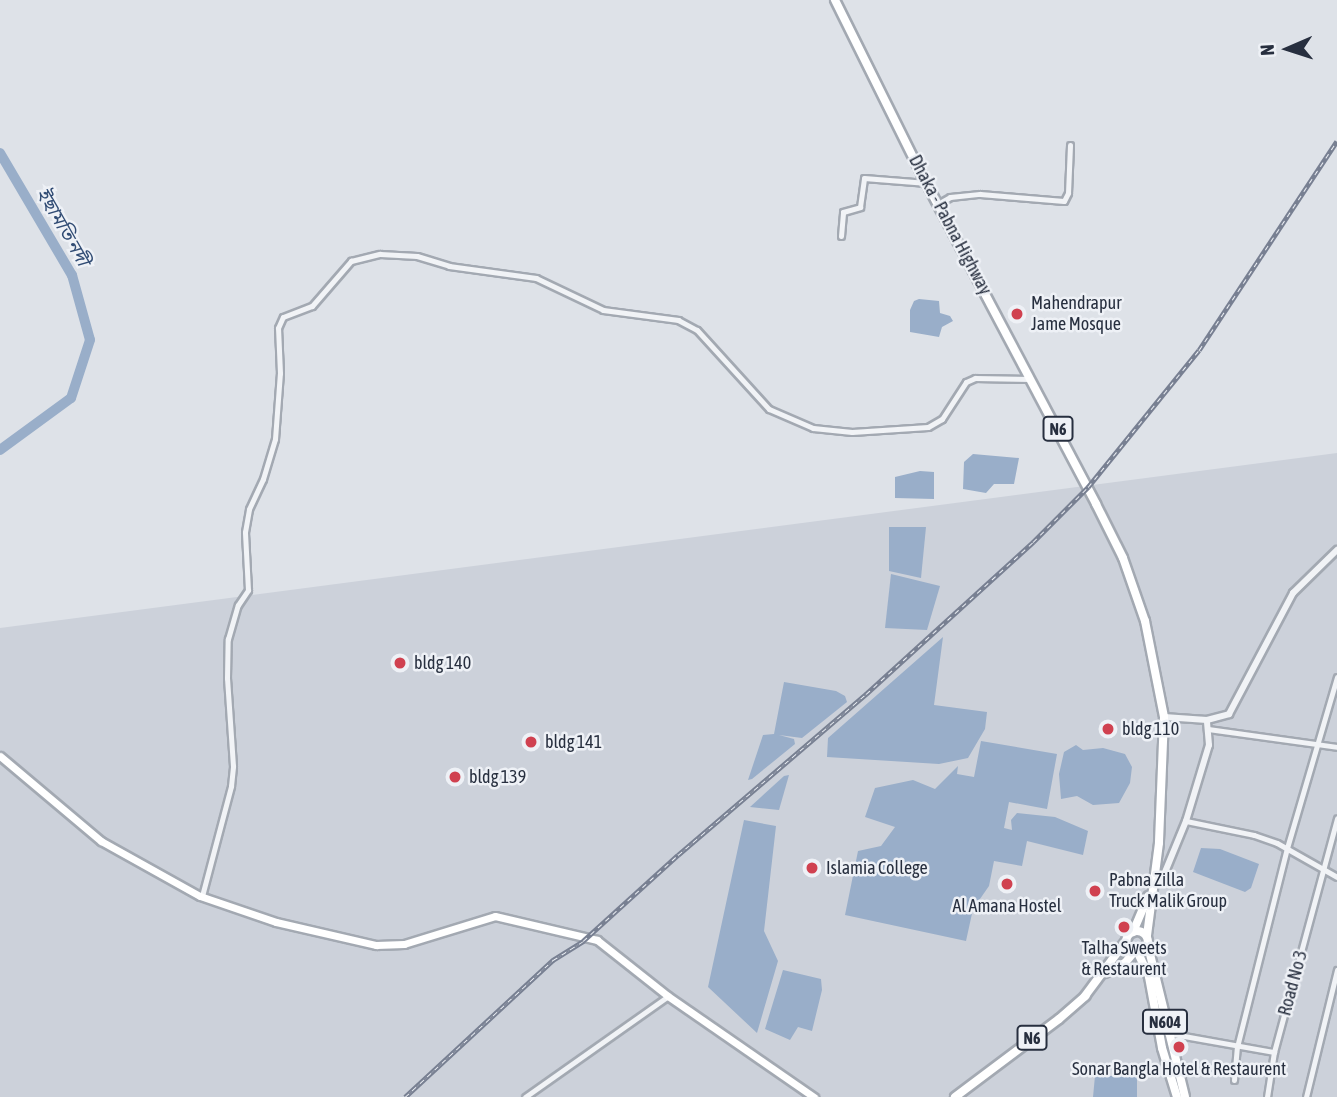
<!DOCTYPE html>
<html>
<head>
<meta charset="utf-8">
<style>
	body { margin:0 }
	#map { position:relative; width:1337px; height:1097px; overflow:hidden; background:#dee2e8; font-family:"Asap Condensed","Noto Sans Bengali",sans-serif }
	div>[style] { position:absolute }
	.built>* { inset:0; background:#ccd1da }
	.water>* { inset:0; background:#99aec9 }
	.river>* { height:10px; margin:-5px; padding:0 5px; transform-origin:5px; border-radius:5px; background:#99aec9 }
	.roads { filter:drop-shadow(2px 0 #a3a9b2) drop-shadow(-2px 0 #a3a9b2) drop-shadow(0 2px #a3a9b2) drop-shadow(0 -2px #a3a9b2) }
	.minor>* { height:5px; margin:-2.5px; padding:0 2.5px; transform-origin:2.5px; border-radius:2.5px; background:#f1f3f6 }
	.tertiary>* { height:6px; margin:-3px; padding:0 3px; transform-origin:3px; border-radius:3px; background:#f1f3f6 }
	.secondary>* { height:7px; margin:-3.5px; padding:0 3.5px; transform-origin:3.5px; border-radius:3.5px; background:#fff }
	.trunk>* { height:8px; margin:-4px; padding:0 4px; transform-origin:4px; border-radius:4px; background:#fff }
	.trunk>.ring { margin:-4px; padding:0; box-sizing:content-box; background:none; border:8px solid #fff; border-radius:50% }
	.rail>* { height:4.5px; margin-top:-2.25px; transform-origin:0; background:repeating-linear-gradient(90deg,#eef1f6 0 5px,#788092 0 10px); box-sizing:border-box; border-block:2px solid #788092 }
	.dots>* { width:19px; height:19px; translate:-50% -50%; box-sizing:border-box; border:4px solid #eef1f6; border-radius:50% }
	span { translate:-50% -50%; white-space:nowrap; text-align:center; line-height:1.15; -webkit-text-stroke:5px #eef1f6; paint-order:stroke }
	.shield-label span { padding:2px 5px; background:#eef1f6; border:2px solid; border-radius:5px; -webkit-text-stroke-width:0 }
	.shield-label { font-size:16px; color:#272f3f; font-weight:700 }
	.street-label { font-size:18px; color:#272f3f }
	.poi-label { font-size:18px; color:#272f3f }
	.left { translate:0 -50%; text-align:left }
	.water-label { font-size:19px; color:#314c74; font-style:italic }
	.north { position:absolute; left:1253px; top:14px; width:70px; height:70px; -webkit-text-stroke:5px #eef1f6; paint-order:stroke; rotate:267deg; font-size:19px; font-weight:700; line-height:28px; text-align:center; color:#272f3f }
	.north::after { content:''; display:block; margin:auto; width:24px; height:32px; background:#272f3f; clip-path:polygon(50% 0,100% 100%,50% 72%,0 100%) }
</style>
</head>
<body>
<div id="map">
	<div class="built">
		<div style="clip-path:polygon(1337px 453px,1337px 1097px,0 1097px,0 628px)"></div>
	</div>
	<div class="water">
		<div style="clip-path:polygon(919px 299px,939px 301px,940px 313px,950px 316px,953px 321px,942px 327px,939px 337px,910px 332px,910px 310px,914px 301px)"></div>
		<div style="clip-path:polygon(973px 454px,1019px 458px,1014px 484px,994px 484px,986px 493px,963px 489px,964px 462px)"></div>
		<div style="clip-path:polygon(920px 471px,934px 472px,934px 499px,895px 498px,895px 477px)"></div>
		<div style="clip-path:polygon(889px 527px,926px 527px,921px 578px,889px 571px)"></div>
		<div style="clip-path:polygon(891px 574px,940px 586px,927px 630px,885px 628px)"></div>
		<div style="clip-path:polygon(943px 637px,934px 705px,987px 712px,985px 729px,968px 758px,939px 764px,827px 757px,828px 738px)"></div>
		<div style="clip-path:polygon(784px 682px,836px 691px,845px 696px,847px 702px,802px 738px,779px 735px,794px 739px,795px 744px,752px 779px,748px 780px,763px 735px,774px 734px)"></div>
		<div style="clip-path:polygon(981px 741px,1057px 754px,1047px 809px,1009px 802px,1004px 828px,1012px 830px,1011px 820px,1017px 813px,1055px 817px,1088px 831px,1083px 855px,1027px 841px,1022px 866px,994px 861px,989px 886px,973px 909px,966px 941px,845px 915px,858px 851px,881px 846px,895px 827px,865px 817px,875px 788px,913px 780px,935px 789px,958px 766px,957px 774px,974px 777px)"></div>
		<div style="clip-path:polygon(1076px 745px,1083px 750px,1103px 748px,1125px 754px,1132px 767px,1130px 783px,1119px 803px,1093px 805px,1077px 796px,1061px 799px,1059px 774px,1064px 752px)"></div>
		<div style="clip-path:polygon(789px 775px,779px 810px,750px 807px,784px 776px)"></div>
		<div style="clip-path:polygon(744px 820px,776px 826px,764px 931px,778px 961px,757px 1033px,708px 987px)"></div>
		<div style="clip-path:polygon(1201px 848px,1220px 849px,1259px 864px,1251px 888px,1245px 892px,1193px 872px)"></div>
		<div style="clip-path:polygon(783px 970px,821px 979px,822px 990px,812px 1031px,798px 1027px,790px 1040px,765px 1029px)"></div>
		<div style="clip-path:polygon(1095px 1076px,1137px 1076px,1137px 1097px,1093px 1097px)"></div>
	</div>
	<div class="river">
		<div style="left:0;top:153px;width:142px;rotate:59.5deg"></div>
		<div style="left:72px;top:275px;width:67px;rotate:74.5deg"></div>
		<div style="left:90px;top:340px;width:61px;rotate:108.1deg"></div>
		<div style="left:71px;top:398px;width:88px;rotate:143.8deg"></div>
	</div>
	<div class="roads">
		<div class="minor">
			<div style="left:938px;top:204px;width:14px;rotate:-30deg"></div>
			<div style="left:950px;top:197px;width:30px;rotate:-6deg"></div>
			<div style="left:980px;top:194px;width:84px;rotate:4.8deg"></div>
			<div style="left:1064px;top:201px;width:9px;rotate:-63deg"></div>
			<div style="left:1068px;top:193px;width:48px;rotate:-87.6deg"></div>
			<div style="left:841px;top:236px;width:24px;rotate:-85deg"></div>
			<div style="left:843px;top:212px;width:18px;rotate:-16deg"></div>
			<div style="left:860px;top:207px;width:29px;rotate:-82deg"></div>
			<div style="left:864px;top:178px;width:63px;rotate:4.5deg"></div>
			<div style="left:1208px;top:729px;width:130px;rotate:7.9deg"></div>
			<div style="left:1186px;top:821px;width:69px;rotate:11.6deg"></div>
			<div style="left:1254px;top:835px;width:24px;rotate:19deg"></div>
			<div style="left:1277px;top:843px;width:69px;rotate:29.5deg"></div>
			<div style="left:202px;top:896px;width:114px;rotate:-75.2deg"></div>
			<div style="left:231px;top:786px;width:20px;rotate:-84deg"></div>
			<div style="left:233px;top:766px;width:88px;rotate:-93.9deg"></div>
			<div style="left:227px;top:678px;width:39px;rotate:-89deg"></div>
			<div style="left:228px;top:639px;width:35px;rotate:-74deg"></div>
			<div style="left:238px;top:605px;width:18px;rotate:-56deg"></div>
			<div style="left:248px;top:590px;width:58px;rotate:-93deg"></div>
			<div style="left:245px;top:532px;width:23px;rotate:-80deg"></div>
			<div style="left:249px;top:509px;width:33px;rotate:-65deg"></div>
			<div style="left:263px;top:479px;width:42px;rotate:-73.3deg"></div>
			<div style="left:275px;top:439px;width:66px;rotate:-85.7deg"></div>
			<div style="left:280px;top:373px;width:45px;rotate:-92.5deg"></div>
			<div style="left:278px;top:328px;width:12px;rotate:-66deg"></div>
			<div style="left:283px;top:317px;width:31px;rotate:-21deg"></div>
			<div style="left:312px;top:306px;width:60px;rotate:-49.1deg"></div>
			<div style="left:351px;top:261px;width:30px;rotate:-14deg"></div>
			<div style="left:380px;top:254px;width:37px;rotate:3deg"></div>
			<div style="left:417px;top:256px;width:34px;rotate:17deg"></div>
			<div style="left:449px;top:266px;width:88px;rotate:7.9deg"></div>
			<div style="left:536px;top:278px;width:74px;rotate:25.5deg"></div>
			<div style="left:603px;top:310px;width:76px;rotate:7.6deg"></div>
			<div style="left:678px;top:320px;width:21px;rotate:28deg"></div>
			<div style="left:697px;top:330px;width:107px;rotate:47.7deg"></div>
			<div style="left:769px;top:409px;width:48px;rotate:23.4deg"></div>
			<div style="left:813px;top:428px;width:39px;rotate:6deg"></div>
			<div style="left:852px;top:432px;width:76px;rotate:-3.8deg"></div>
			<div style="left:928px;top:427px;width:16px;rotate:-30deg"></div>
			<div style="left:942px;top:419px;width:44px;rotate:-57deg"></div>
			<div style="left:966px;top:382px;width:10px;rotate:-24deg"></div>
			<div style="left:975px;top:378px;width:55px;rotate:1deg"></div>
			<div style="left:1167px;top:1033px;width:109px;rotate:10.1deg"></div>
			<div style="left:1234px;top:1080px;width:33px;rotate:-85deg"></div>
			<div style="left:1237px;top:1047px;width:205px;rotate:-75.9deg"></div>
			<div style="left:1287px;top:848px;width:178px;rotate:-73.7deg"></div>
			<div style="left:525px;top:1097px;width:175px;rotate:-35.2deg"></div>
			<div style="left:1267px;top:1097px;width:46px;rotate:-81.2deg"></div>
			<div style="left:1274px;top:1052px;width:242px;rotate:-74.9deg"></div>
			<div style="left:1306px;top:1097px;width:131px;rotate:-76.3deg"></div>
		</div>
		<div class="tertiary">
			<div style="left:1164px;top:717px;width:43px;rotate:4deg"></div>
			<div style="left:1153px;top:883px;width:12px;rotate:-31deg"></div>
			<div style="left:1163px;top:877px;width:61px;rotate:-67.7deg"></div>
			<div style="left:1186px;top:821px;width:79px;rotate:-73.2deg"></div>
			<div style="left:1209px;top:745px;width:25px;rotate:-95deg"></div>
			<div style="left:1207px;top:720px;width:23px;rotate:-15deg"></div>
			<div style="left:1229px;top:714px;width:137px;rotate:-62.1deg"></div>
			<div style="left:1293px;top:593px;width:62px;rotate:-44.3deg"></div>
		</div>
		<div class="secondary">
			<div style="left:0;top:756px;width:132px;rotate:40.1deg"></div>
			<div style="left:101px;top:841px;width:113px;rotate:29.1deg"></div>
			<div style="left:200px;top:896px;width:80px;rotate:18.9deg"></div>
			<div style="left:276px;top:922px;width:103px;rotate:13deg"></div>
			<div style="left:376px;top:945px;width:28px;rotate:-2deg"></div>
			<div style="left:404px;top:944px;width:95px;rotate:-17.1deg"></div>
			<div style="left:495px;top:916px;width:105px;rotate:13.2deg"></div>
			<div style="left:597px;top:940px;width:90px;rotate:38.3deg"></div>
			<div style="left:668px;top:996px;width:178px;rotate:34.7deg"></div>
		</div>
		<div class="trunk">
			<div style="left:835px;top:0;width:195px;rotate:63.6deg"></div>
			<div style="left:922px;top:175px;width:372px;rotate:62.1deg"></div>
			<div style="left:1096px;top:504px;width:60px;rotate:63.4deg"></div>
			<div style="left:1123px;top:558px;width:67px;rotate:70.8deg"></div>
			<div style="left:1145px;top:621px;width:98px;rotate:78.8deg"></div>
			<div style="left:1164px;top:717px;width:126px;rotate:92.3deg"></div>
			<div style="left:1159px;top:843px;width:94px;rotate:97.4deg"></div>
			<div class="ring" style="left:1126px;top:931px;width:14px;height:14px"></div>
			<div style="left:1133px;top:932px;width:39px;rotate:-67deg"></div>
			<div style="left:1148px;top:946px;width:155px;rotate:76.2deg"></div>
			<div style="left:1138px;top:953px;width:26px;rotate:65deg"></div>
			<div style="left:1149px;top:977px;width:72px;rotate:79.6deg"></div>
			<div style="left:1162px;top:1048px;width:51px;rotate:73deg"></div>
			<div style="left:1105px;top:973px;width:22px;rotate:-27deg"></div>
			<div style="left:1125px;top:963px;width:14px;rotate:-51deg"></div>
			<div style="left:955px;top:1097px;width:130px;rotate:-36.9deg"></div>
			<div style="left:1059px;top:1019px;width:35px;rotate:-41deg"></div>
			<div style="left:1085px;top:996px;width:69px;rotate:-53.3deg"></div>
		</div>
	</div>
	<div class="rail">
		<div style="left:405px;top:1097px;width:202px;rotate:-42.8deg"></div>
		<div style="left:553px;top:960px;width:36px;rotate:-32deg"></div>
		<div style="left:583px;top:941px;width:128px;rotate:-42.2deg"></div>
		<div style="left:678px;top:855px;width:248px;rotate:-40.6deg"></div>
		<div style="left:866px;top:694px;width:226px;rotate:-42.3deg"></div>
		<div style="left:1033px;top:542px;width:78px;rotate:-45deg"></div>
		<div style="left:1088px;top:487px;width:176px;rotate:-51deg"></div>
		<div style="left:1199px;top:350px;width:250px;rotate:-56.6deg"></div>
	</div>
	<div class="dots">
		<div style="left:1017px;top:314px;background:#d04150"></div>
		<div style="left:400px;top:663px;background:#d04150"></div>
		<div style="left:1108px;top:729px;background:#d04150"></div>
		<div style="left:531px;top:742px;background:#d04150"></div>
		<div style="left:455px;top:777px;background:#d04150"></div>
		<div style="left:812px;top:868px;background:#d04150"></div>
		<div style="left:1007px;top:884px;background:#d04150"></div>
		<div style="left:1095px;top:891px;background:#d04150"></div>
		<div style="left:1124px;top:927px;background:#d04150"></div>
		<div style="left:1179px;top:1047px;background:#d04150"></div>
	</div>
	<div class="shield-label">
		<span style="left:1058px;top:429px">N6</span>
		<span style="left:1165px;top:1022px">N604</span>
		<span style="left:1032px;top:1038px">N6</span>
	</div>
	<div class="street-label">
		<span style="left:950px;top:225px;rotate:62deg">Dhaka - Pabna Highway</span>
		<span style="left:1293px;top:983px;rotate:-75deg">Road No 3</span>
	</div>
	<div class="poi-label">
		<span class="left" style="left:1031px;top:314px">Mahendrapur<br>Jame Mosque</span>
		<span class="left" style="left:414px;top:663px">bldg 140</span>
		<span class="left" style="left:1122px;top:729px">bldg 110</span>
		<span class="left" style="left:545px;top:742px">bldg 141</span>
		<span class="left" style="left:469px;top:777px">bldg 139</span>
		<span class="left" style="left:826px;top:868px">Islamia College</span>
		<span class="left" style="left:1109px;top:891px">Pabna Zilla<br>Truck Malik Group</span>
		<span style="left:1007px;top:906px">Al Amana Hostel</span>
		<span style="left:1124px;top:959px">Talha Sweets<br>&amp; Restaurent</span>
		<span style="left:1179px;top:1069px">Sonar Bangla Hotel &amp; Restaurent</span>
	</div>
	<div class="water-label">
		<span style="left:63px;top:227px;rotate:60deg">ইছামতি নদী</span>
	</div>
	<div class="north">N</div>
</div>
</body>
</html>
